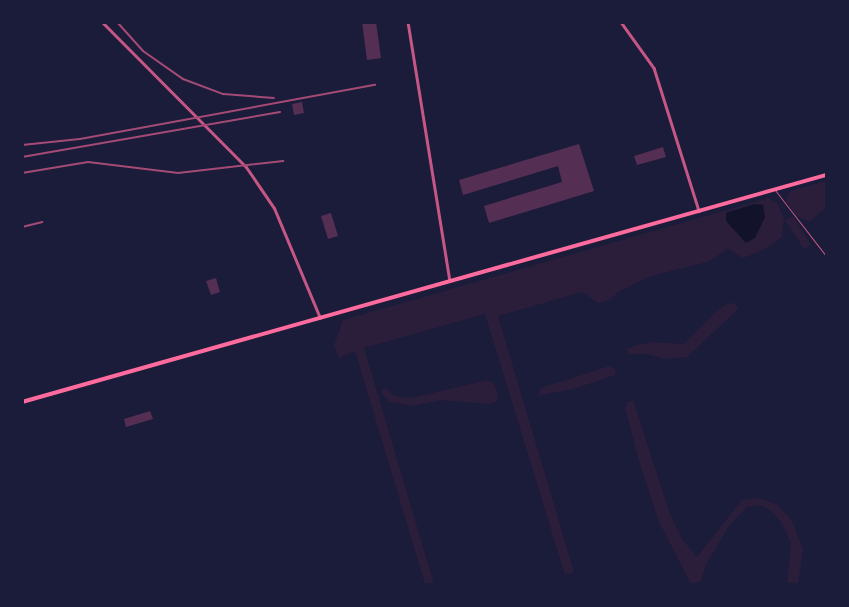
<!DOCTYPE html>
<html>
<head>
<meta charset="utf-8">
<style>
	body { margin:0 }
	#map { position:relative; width:849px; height:607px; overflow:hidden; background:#1b1b3a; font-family:Lato,sans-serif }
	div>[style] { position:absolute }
	.green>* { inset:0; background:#2a1e3b }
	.water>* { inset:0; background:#12122b }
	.building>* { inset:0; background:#542f53 }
	.service>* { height:1px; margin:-0.5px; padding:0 0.5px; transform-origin:0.5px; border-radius:0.5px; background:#c65784 }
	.minor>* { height:2.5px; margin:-1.25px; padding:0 1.25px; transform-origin:1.25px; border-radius:1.25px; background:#c65784 }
	.tertiary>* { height:3px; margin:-1.5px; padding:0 1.5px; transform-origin:1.5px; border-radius:1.5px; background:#c65784 }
	.primary>* { height:4px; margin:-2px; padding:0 2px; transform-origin:2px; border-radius:2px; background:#ff6b9d }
	.rail>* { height:2px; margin:-1px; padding:0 1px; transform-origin:1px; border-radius:1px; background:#a44b75 }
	span { translate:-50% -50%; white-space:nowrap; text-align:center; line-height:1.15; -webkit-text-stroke:5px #1b1b3a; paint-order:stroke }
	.frame { position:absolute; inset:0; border:24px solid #1b1b3a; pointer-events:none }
</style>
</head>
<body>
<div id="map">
	<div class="green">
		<div style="clip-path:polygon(826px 181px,826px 208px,809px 222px,797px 216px,785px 200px,790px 191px)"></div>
		<div style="clip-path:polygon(769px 198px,778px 204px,784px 218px,782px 237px,763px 250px,743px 258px,728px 249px,707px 262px,651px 276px,618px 292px,610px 300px,598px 303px,582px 292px,498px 316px,574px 572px,565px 575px,485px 314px,364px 348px,434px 584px,425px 584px,355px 351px,339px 358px,334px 345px,343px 320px)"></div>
		<div style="clip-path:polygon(793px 216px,811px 245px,804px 249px,785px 220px)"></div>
		<div style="clip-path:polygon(729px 303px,736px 304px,738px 309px,687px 357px,664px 359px,647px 354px,628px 354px,627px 348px,651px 342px,684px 344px,720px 308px)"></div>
		<div style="clip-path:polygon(609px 366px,616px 369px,615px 375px,577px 388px,538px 396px,541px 388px)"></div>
		<div style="clip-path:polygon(488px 380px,494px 384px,498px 395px,496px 402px,489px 404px,441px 400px,413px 406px,389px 402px,381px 392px,385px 388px,394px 396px,411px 398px)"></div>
		<div style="clip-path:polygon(633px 400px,670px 514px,682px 539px,697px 557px,742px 500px,759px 498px,778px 505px,792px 521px,803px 549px,798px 584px,787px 584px,791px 543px,781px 522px,770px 510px,759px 505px,747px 507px,729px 526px,706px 564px,701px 581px,691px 584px,659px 522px,640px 464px,625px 408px,627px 402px)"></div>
	</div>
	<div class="water">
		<div style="clip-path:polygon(754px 204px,763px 205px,765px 217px,755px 238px,746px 243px,726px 221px,726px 213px)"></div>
	</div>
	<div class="building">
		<div style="clip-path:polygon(362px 22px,376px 22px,381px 58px,367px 60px)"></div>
		<div style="clip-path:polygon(302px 102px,304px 113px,294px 115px,292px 104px)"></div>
		<div style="clip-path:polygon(579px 144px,594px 191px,489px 223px,484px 206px,562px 182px,558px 166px,463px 195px,459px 180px)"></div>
		<div style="clip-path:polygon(663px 147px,666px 157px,637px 165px,634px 156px)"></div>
		<div style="clip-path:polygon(331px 213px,338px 236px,328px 239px,321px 216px)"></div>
		<div style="clip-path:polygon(216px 278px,220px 292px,211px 295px,206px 281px)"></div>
		<div style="clip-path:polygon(150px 411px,153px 419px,126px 427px,124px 419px)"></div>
	</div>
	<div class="service">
		<div style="left:775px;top:190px;width:83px;rotate:52.3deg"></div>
	</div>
	<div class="minor">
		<div style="left:408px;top:22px;width:261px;rotate:80.8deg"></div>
		<div style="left:621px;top:22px;width:57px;rotate:54.3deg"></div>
		<div style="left:654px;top:68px;width:150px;rotate:72.5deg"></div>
	</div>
	<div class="tertiary">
		<div style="left:102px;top:22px;width:204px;rotate:45.2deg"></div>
		<div style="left:246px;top:167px;width:50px;rotate:55.7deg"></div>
		<div style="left:274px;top:208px;width:119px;rotate:67.3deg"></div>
	</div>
	<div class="primary">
		<div style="left:22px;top:402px;width:835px;rotate:-15.77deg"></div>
	</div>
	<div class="rail">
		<div style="left:117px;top:22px;width:39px;rotate:48deg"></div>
		<div style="left:143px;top:51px;width:49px;rotate:35deg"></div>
		<div style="left:183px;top:79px;width:43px;rotate:20.6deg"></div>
		<div style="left:223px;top:94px;width:51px;rotate:4.5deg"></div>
		<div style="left:22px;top:145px;width:58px;rotate:-5.9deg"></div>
		<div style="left:80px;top:139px;width:300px;rotate:-10.4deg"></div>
		<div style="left:22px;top:157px;width:262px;rotate:-9.9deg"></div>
		<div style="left:22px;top:173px;width:67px;rotate:-9.5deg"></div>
		<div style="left:88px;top:162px;width:91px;rotate:7deg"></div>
		<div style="left:178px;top:173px;width:106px;rotate:-6.5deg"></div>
		<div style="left:22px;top:227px;width:21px;rotate:-14deg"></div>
	</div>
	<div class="frame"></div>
</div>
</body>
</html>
